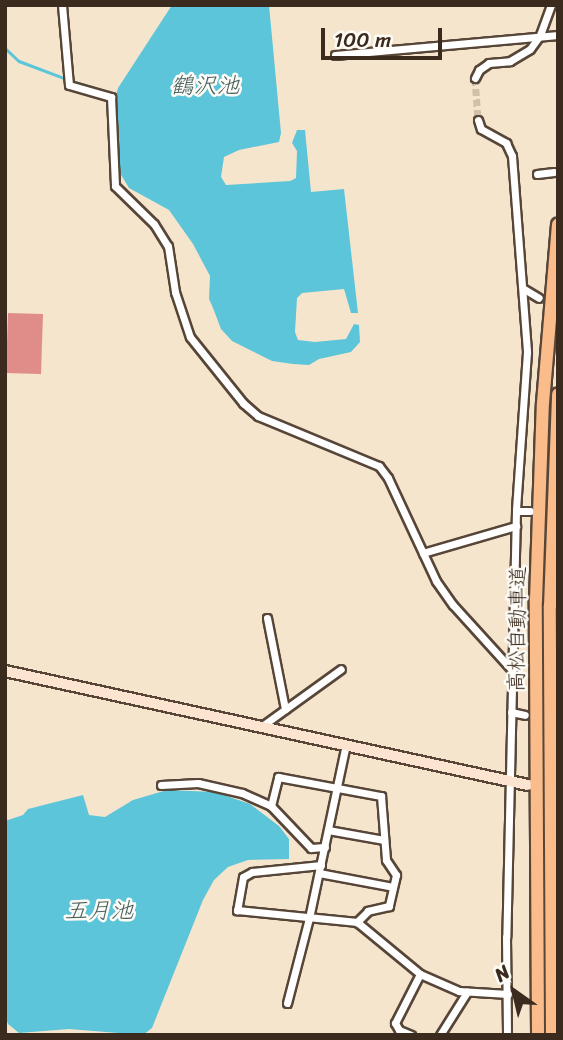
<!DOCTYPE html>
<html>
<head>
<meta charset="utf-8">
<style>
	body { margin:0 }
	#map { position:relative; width:563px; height:1040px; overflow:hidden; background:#f6e5cd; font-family:Sriracha,"Klee One",sans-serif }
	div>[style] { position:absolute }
	.water>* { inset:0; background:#5dc5d9 }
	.stream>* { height:2.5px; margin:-1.25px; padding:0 1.25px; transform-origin:1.25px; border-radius:1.25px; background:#5dc5d9 }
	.building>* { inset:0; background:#e08d89 }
	.street-tunnel>* { height:7px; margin-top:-3.5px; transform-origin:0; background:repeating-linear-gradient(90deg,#d1c0aa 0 7px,transparent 0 10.5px) }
	.roads { filter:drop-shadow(2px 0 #574638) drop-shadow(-2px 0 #574638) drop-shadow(0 2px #574638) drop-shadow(0 -2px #574638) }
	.street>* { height:7px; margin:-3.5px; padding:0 3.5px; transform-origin:3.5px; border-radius:3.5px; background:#fff }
	.secondary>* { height:10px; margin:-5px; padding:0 5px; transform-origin:5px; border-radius:5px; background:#fde4d1 }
	.highway>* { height:12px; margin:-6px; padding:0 6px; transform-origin:6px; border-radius:6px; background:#fabc8b }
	span { translate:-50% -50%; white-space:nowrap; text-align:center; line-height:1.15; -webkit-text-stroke:5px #fdfcf7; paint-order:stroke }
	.street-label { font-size:21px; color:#3b2a1e }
	.water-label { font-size:23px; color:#47605f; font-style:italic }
	.frame { position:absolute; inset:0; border:7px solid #3b2a1e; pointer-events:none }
	.north { position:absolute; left:479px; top:956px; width:70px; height:70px; -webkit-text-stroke:5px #fdfcf7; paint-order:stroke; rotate:326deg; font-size:19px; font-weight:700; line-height:28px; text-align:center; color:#3b2a1e }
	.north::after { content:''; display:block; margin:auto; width:24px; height:32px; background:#3b2a1e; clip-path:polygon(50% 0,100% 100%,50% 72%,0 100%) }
	.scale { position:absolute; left:321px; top:28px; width:121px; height:32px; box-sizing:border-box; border:4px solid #3b2a1e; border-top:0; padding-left:9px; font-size:21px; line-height:24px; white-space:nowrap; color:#3b2a1e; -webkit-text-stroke:5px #fdfcf7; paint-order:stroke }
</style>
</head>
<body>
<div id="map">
	<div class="water">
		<div style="clip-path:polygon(172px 5px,269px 5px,281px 133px,279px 142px,239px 150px,224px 157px,221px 177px,226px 185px,290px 181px,296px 178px,297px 151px,292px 143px,297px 130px,305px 130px,311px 192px,344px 189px,358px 313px,351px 313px,344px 289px,302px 293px,297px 298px,295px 332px,298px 340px,315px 342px,346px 339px,354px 324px,359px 325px,360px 342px,351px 352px,319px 359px,309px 365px,293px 364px,272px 361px,232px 341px,221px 329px,213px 308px,209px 299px,210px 276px,193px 244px,169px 210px,129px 188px,120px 173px,115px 99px,118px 88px)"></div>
		<div style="clip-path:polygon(167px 790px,215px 792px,250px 804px,279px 826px,289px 839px,289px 859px,248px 860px,228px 867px,214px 880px,203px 900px,152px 1028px,143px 1035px,69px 1029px,19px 1033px,8px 1024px,5px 1015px,5px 821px,23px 815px,28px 809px,83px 795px,89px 815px,105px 817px,133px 800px)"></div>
	</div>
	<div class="stream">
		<div style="left:5px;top:48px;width:19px;rotate:43deg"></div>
		<div style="left:19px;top:61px;width:48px;rotate:20.7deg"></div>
		<div style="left:72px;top:81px;width:34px;rotate:17deg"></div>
	</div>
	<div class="building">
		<div style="clip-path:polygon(8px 313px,43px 314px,41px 374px,6px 373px)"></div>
	</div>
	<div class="street-tunnel">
		<div style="left:475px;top:78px;width:42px;rotate:85.9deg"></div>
	</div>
	<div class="roads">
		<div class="street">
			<div style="left:62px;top:5px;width:80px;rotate:85deg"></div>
			<div style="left:69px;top:85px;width:44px;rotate:15.9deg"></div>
			<div style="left:111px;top:97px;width:89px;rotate:87.4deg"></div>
			<div style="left:115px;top:186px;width:54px;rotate:44.3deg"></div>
			<div style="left:154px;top:224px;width:26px;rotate:58deg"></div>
			<div style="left:168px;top:246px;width:47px;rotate:81.3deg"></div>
			<div style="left:175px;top:292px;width:47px;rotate:71.6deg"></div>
			<div style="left:190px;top:337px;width:85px;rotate:51.2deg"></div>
			<div style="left:243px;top:403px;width:20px;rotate:41deg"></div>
			<div style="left:258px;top:416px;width:131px;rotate:22.5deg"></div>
			<div style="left:379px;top:466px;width:15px;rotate:53deg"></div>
			<div style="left:388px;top:478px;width:114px;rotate:65deg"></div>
			<div style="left:436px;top:581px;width:29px;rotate:55deg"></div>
			<div style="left:453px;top:605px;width:88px;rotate:47.8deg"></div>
			<div style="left:335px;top:55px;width:224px;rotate:-5.1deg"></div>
			<div style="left:475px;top:78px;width:9px;rotate:-63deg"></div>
			<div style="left:479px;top:70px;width:12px;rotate:-35deg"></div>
			<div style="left:489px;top:63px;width:21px;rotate:-5deg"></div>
			<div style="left:510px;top:61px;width:23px;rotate:-31deg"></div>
			<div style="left:530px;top:49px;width:17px;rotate:-54deg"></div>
			<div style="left:540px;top:35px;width:32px;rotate:-70deg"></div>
			<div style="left:478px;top:120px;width:9px;rotate:72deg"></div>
			<div style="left:481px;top:129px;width:29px;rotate:29deg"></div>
			<div style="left:506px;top:143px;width:14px;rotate:65deg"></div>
			<div style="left:512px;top:156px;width:197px;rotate:85.6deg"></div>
			<div style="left:527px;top:352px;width:159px;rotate:94deg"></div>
			<div style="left:516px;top:511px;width:426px;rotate:91.3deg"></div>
			<div style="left:506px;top:937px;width:98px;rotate:89.4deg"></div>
			<div style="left:537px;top:174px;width:17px;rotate:-7deg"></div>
			<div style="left:524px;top:289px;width:17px;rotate:31deg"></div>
			<div style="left:516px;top:511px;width:14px"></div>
			<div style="left:423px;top:553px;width:97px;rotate:-16.2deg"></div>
			<div style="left:267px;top:618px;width:93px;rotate:78.8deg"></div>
			<div style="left:511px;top:712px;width:14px;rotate:12deg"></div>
			<div style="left:557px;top:723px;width:1px;rotate:45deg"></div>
			<div style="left:262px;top:726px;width:97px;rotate:-35.8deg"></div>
			<div style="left:161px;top:785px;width:37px;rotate:-3deg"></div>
			<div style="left:198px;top:783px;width:45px;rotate:12.8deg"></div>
			<div style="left:242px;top:793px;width:32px;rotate:24deg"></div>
			<div style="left:271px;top:806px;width:58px;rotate:46.4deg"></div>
			<div style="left:311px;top:848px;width:14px;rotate:-4deg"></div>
			<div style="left:271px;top:806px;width:30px;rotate:-76deg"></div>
			<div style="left:278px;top:777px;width:105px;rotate:10.5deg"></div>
			<div style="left:381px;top:796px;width:64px;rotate:85.5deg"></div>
			<div style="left:386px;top:860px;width:18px;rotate:56deg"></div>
			<div style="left:396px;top:875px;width:32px;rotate:103deg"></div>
			<div style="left:389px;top:906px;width:22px;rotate:167deg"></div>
			<div style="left:368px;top:911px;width:16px;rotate:135deg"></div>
			<div style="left:328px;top:830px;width:57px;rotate:10.1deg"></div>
			<div style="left:321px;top:865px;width:69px;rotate:174.2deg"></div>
			<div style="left:252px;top:872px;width:10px;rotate:151deg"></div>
			<div style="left:243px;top:877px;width:34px;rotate:100deg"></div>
			<div style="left:237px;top:910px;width:121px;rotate:5.7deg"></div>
			<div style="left:357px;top:922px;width:82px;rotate:39.5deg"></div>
			<div style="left:420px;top:974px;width:43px;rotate:23.6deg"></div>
			<div style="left:459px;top:991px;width:49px;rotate:3.5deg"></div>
			<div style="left:319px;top:873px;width:75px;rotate:10.7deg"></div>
			<div style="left:287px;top:1003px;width:88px;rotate:-75.5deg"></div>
			<div style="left:309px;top:918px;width:178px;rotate:-78deg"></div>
			<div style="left:411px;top:1035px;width:13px;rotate:-157deg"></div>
			<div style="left:399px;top:1030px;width:8px;rotate:-120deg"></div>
			<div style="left:395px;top:1023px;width:55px;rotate:-63deg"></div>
			<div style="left:440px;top:1035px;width:51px;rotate:-57.9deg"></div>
		</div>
		<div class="secondary">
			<div style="left:5px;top:671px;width:535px;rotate:12.3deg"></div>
		</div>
		<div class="highway">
			<div style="left:538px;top:1035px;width:435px;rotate:-90.3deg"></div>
			<div style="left:536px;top:600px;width:197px;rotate:-88deg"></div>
			<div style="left:543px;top:403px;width:179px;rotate:-85.2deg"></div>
			<div style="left:552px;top:1035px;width:429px;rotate:-90.3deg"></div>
			<div style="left:550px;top:606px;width:212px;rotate:-87.8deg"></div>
		</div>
	</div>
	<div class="street-label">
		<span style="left:517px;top:629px;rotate:-89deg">高松自動車道</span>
	</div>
	<div class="water-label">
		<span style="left:205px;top:86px">鶴沢池</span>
		<span style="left:99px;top:911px">五月池</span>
	</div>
	<div class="frame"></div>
	<div class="north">N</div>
	<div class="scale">100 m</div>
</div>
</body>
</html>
